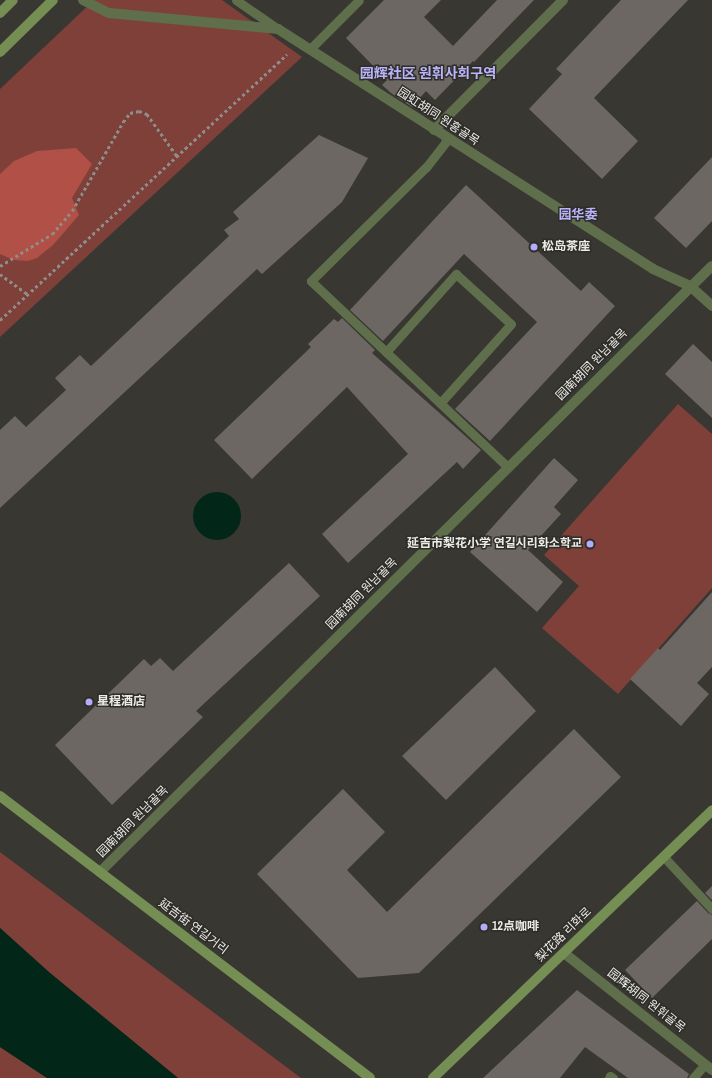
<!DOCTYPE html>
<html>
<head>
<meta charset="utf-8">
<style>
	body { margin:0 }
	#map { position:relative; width:712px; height:1078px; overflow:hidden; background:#393732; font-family:"Archivo Narrow","Noto Sans SC","Noto Sans KR",sans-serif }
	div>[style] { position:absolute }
	.green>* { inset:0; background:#7f4039 }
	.forest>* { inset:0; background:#b05046 }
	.water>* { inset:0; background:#022718 }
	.round { border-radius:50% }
	.building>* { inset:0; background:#6c6762 }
	.path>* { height:2.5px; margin-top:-1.25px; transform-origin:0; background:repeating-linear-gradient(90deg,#8e8d89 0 3px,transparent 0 6px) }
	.lane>* { height:9px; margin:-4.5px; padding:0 4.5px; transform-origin:4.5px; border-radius:4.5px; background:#5f6f4b }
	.street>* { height:10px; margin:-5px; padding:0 5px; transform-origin:5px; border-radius:5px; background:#5f6f4b }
	.secondary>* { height:10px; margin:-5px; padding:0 5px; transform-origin:5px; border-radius:5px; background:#758e53 }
	.dots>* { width:11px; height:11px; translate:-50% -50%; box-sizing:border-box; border:2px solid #2e2d28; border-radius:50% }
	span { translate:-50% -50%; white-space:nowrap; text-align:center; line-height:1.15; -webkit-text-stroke:3px #2e2d28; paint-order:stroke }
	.street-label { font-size:12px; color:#ebebe7 }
	.poi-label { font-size:12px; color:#ebebe7; font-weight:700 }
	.left { translate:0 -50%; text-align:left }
	.right { translate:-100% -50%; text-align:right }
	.neighbourhood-label { font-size:13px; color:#bab4fc; font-weight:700 }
	.quarter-label { font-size:14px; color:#bab4fc; font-weight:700 }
</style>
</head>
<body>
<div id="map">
	<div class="green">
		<div style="clip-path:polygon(94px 0,222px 0,302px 57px,0 337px,0 89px)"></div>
		<div style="clip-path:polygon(678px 404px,712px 434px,712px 588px,618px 694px,542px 628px,579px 586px,544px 555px)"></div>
		<div style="clip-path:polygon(0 852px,301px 1078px,178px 1078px,50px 973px,0 928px)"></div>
		<div style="clip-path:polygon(0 1047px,47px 1078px,0 1078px)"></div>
	</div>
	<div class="forest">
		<div style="clip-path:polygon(76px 148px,92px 164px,72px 198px,79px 215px,53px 245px,37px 258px,28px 261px,14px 260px,0 254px,0 174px,14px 161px,37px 151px)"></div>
	</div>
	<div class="water">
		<div class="round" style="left:193px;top:492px;width:48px;height:48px"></div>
		<div style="clip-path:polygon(0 928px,50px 973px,178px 1078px,47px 1078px,0 1047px)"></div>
	</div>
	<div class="building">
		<div style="clip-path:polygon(384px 0,441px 0,424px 17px,453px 46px,497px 0,534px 0,474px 62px,473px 61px,435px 100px,426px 91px,412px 107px,391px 93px,382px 85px,387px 80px,346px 38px)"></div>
		<div style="clip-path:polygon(621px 0,688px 0,594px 98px,638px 141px,602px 179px,529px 109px,562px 74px,556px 69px)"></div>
		<div style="clip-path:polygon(319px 135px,368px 158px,342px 202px,262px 274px,257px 269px,0 508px,0 430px,15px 416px,26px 427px,66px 390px,55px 378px,80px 355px,91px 366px,229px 236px,224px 230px,239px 219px,233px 212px)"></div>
		<div style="clip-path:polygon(712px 157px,712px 221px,686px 248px,654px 218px)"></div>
		<div style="clip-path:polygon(466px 185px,581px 291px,589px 282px,615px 306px,490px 441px,455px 409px,537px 322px,464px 254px,383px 341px,350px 310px)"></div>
		<div style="clip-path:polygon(342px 318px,375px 350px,372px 353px,481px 450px,463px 469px,457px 462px,348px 563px,322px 534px,408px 454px,347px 387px,252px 479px,214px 440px,311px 347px,308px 344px,334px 319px,338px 322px)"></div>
		<div style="clip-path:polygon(693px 344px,712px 362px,712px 418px,665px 374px)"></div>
		<div style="clip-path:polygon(554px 458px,578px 480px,554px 507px,561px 514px,528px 550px,563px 582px,537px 612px,470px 552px)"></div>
		<div style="clip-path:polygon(289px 563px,320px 596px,196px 711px,203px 717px,112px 805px,55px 745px,144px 659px,151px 666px,160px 658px,173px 671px)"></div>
		<div style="clip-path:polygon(712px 592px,712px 667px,697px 683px,709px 694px,681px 726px,630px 679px,658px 648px,660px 650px)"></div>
		<div style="clip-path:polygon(495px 667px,536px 711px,446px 800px,402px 756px)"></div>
		<div style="clip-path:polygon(574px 729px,621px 777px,419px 973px,358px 978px,257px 874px,343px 789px,385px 832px,347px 870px,387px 912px)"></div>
		<div style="clip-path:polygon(712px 886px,712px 900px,705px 893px)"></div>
		<div style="clip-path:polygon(697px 901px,708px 913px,712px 915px,712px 939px,652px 998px,625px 970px)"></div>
		<div style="clip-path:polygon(577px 990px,689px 1074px,687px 1078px,628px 1078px,585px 1047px,560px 1078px,483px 1078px)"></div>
	</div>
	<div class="path">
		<div style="left:0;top:266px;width:61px;rotate:-31.6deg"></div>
		<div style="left:52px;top:234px;width:30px;rotate:-49deg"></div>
		<div style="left:72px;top:211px;width:103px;rotate:-60.2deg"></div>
		<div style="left:123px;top:122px;width:11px;rotate:-52deg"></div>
		<div style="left:130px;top:113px;width:9px;rotate:-13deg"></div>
		<div style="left:139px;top:111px;width:9px;rotate:21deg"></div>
		<div style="left:147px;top:114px;width:52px;rotate:54.5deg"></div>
		<div style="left:0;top:274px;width:34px;rotate:36deg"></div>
		<div style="left:0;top:320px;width:391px;rotate:-42.8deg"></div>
	</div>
	<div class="lane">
		<div style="left:236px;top:0;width:51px;rotate:34.6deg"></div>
		<div style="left:310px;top:49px;width:69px;rotate:-45deg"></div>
		<div style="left:446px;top:138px;width:5px;rotate:101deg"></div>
		<div style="left:445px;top:143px;width:31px;rotate:128deg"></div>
		<div style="left:426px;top:167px;width:162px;rotate:135.3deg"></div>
		<div style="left:311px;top:281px;width:271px;rotate:43.4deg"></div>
		<div style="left:386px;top:352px;width:105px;rotate:-48.1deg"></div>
		<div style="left:456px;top:274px;width:74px;rotate:42.3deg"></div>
		<div style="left:511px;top:324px;width:106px;rotate:131.9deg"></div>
		<div style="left:664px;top:857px;width:71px;rotate:47.3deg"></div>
		<div style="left:609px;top:1078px;width:2px;rotate:-63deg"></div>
		<div style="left:610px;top:1076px;width:4px;rotate:34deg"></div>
		<div style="left:693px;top:1078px;width:18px;rotate:-49deg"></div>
	</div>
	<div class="street">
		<div style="left:83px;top:0;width:29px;rotate:27deg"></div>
		<div style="left:109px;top:13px;width:170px;rotate:5.4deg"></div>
		<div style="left:278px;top:29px;width:445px;rotate:32.6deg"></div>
		<div style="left:653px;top:269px;width:41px;rotate:24.7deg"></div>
		<div style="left:690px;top:286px;width:30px;rotate:42deg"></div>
		<div style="left:434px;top:130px;width:183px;rotate:-45.2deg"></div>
		<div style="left:100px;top:872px;width:861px;rotate:-44.72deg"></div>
		<div style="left:564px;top:953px;width:189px;rotate:38.3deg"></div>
	</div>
	<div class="secondary">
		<div style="left:0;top:13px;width:18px;rotate:-45deg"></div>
		<div style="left:0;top:52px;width:74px;rotate:-44.5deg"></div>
		<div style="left:0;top:796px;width:465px;rotate:37.3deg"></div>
		<div style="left:433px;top:1078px;width:387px;rotate:-43.8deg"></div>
	</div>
	<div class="dots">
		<div style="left:534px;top:247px;background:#b3acf9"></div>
		<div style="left:590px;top:544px;background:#b3acf9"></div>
		<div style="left:89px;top:702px;background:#b3acf9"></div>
		<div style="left:484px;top:927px;background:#b3acf9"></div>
	</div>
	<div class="street-label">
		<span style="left:438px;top:117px;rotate:33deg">园虹胡同 원홍골목</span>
		<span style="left:592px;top:365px;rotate:-45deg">园南胡同 원남골목</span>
		<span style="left:362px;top:594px;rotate:-45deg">园南胡同 원남골목</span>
		<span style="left:133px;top:822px;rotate:-45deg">园南胡同 원남골목</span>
		<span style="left:193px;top:927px;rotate:37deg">延吉街 연길거리</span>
		<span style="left:564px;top:935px;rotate:-44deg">梨花路 리화로</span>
		<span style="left:646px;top:1001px;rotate:38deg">园辉胡同 원휘골목</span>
	</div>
	<div class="poi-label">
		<span class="left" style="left:542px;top:247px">松岛茶座</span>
		<span class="right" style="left:582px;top:544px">延吉市梨花小学 연길시리화소학교</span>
		<span class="left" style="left:97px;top:702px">星程酒店</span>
		<span class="left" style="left:492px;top:927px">12点咖啡</span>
	</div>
	<div class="neighbourhood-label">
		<span style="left:578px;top:215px">园华委</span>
	</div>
	<div class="quarter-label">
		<span style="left:428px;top:73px">园辉社区 원휘사회구역</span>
	</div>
</div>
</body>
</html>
